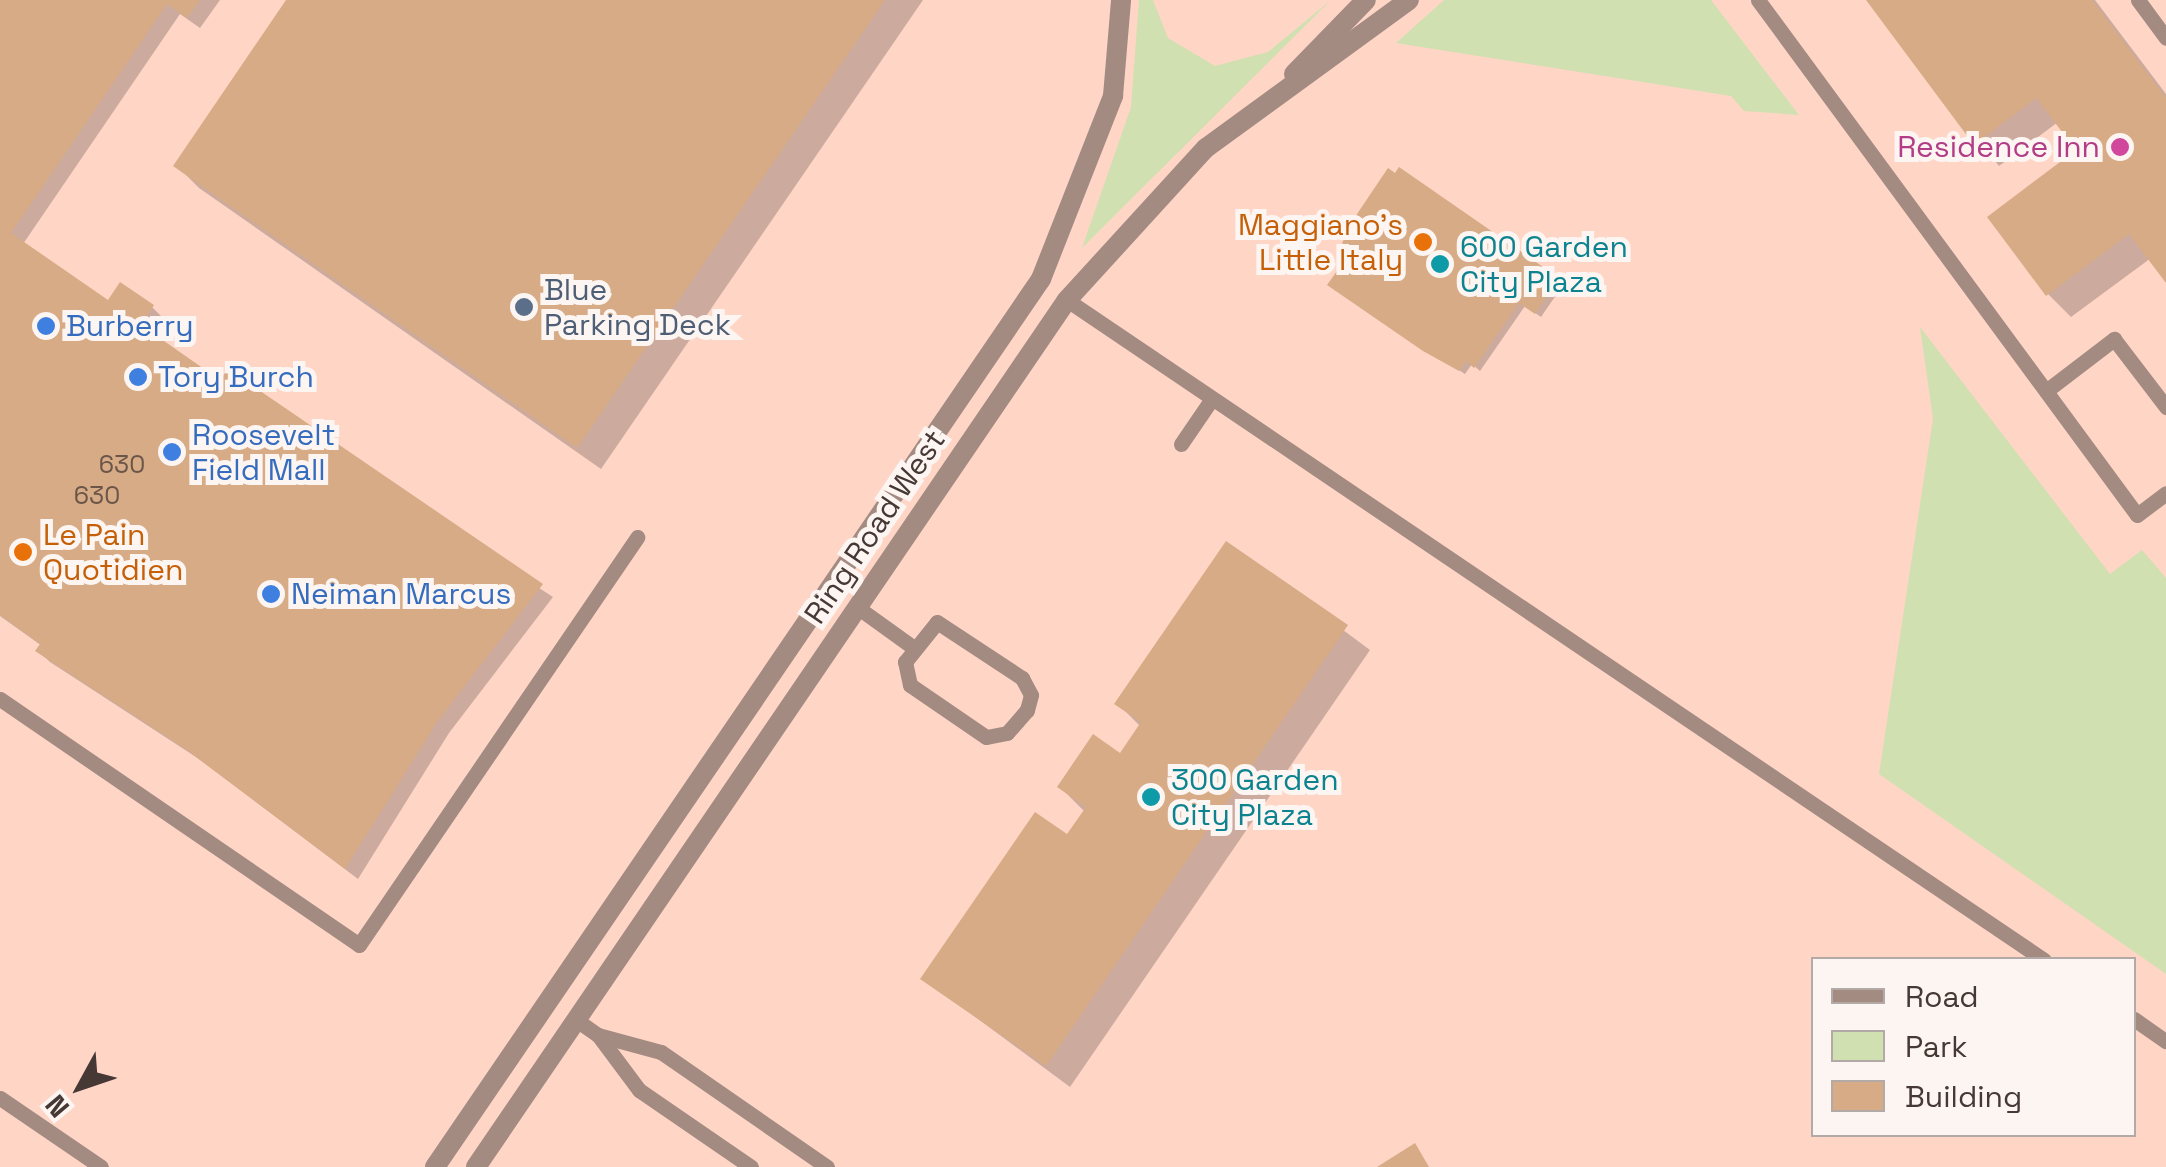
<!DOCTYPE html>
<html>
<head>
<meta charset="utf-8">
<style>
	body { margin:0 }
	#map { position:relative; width:2166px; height:1167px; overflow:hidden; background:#fee2d9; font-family:"Space Grotesk",sans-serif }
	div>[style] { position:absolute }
	.built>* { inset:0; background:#ffd5c6 }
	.green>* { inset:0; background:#d0e0b0 }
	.shadow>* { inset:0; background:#0003 }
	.building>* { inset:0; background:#d6ab86 }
	.service>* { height:15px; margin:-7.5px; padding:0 7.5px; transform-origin:7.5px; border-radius:7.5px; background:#a38b82 }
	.minor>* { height:20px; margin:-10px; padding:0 10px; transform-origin:10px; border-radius:10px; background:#a38b82 }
	.dots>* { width:28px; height:28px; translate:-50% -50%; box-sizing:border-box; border:5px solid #fcf5f2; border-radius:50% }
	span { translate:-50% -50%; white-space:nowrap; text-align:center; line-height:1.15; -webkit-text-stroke:10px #fcf5f2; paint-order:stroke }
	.number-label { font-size:25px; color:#6a5548 }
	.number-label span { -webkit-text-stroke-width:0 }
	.hotel-label { font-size:30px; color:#b23c85 }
	.right { translate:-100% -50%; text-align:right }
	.food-label { font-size:30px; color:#c56008 }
	.left { translate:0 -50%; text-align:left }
	.culture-label { font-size:30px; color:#0d838f }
	.service-label { font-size:30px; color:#4e5e75 }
	.shop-label { font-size:30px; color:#366cbe }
	.street-label { font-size:30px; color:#463834 }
	.legend { position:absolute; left:1811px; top:957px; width:325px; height:180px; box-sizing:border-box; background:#fcf5f2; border:2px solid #b3a9a6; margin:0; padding:12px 18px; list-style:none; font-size:30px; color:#463834 }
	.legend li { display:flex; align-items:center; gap:20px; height:50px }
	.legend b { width:50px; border:2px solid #b3a9a6 }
	.north { position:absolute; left:30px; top:1037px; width:100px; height:100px; -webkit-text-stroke:8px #fcf5f2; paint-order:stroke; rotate:230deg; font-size:28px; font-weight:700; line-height:40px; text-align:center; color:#463834 }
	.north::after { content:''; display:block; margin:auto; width:35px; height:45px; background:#463834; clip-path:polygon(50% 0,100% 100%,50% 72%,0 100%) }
</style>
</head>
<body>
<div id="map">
	<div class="built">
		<div style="clip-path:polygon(evenodd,0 0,2166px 0,2166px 1167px,0 1167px,0 0,1814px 960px,2134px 960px,2134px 1134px,1814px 1134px,1814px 960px)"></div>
	</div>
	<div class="green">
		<div style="clip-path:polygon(1139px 0,1153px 0,1168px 38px,1215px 66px,1268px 52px,1331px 0,1082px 248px,1131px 107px)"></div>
		<div style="clip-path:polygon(1444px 0,1711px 0,1799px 115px,1744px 111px,1731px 96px,1396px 43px)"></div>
		<div style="clip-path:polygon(1920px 327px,2110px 574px,2142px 550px,2166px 578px,2166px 974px,1879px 774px,1933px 419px)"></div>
	</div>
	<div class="shadow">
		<div style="clip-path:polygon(0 0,220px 0,200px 28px,180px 14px,23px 244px,109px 303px,152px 307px,164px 319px,152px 336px,553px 597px,449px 733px,358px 879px,199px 759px,50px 662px,38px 651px,42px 646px,0 616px)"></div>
		<div style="clip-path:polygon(289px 0,923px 0,601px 469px,199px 188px,176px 165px)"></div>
		<div style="clip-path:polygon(1869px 0,2095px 0,2166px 94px,2166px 278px,2151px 258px,2071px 317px,2048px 294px,2079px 150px,2058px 122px,1999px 166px)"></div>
		<div style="clip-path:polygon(1558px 280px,1563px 285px,1541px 317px,1525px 306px,1480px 371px,1472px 364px,1465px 374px,1335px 290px)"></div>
		<div style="clip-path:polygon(1227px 544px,1370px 650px,1070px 1087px,924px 979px,1068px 838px,1085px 812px,1060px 787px,1121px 756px,1141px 727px,1118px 704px)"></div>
	</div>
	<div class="building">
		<div style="clip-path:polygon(0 0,200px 0,187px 18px,167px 4px,11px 233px,108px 300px,120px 282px,154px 305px,141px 325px,220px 380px,228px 369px,543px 584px,437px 722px,345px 869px,184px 748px,35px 651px,40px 644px,0 615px)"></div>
		<div style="clip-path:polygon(286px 0,885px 0,577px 448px,173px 166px)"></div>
		<div style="clip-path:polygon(1866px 0,2092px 0,2166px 98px,2166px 283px,2129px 234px,2046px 296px,1987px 217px,2076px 150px,2036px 98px,1974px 145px)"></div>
		<div style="clip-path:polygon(1399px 167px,1559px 278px,1535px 314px,1519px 303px,1474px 368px,1466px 361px,1459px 371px,1423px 351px,1327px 285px,1352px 250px,1342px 243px,1357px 214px,1388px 168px,1395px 173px)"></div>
		<div style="clip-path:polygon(1226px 541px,1348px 625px,1046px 1066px,920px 979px,1035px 812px,1067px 834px,1086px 807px,1057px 787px,1093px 734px,1120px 753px,1141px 722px,1114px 704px)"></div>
		<div style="clip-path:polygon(1415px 1143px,1429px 1167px,1377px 1167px)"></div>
	</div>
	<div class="service">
		<div style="left:1758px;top:0;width:639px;rotate:53.65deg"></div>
		<div style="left:2137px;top:515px;width:36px;rotate:-37deg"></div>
		<div style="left:2138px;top:0;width:47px;rotate:53.6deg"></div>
		<div style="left:1067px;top:300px;width:1179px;rotate:34.04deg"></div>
		<div style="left:2046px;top:391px;width:86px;rotate:-37.4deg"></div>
		<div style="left:2114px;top:339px;width:86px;rotate:52.6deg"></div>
		<div style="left:1181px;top:444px;width:53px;rotate:-55.7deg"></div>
		<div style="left:857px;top:607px;width:70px;rotate:35.7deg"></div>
		<div style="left:937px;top:622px;width:102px;rotate:33.4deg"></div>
		<div style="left:1022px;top:678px;width:19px;rotate:62deg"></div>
		<div style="left:1031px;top:695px;width:16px;rotate:105deg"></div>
		<div style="left:1027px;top:710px;width:30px;rotate:131deg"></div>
		<div style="left:1007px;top:733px;width:21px;rotate:169deg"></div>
		<div style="left:986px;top:737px;width:92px;rotate:-145.6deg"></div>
		<div style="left:910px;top:685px;width:24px;rotate:-102deg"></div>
		<div style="left:905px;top:662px;width:51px;rotate:-51.3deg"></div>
		<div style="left:0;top:699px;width:435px;rotate:34.4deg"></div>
		<div style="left:359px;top:945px;width:494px;rotate:-55.7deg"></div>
		<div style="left:575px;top:1019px;width:28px;rotate:35deg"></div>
		<div style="left:598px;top:1035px;width:69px;rotate:53.3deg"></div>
		<div style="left:639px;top:1090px;width:136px;rotate:34.5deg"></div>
		<div style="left:2134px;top:1019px;width:39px;rotate:35deg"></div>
		<div style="left:598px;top:1035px;width:65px;rotate:15.1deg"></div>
		<div style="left:661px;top:1052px;width:202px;rotate:34.7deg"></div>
		<div style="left:0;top:1098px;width:122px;rotate:34.3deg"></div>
	</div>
	<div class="minor">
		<div style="left:1294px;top:74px;width:103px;rotate:-45.8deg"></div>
		<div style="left:435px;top:1167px;width:1075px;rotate:-55.69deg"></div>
		<div style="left:1041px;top:279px;width:197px;rotate:-68.5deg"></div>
		<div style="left:1113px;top:96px;width:96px;rotate:-85.2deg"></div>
		<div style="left:476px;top:1167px;width:1049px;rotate:-55.72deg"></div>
		<div style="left:1067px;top:300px;width:206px;rotate:-47.6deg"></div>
		<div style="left:1206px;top:148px;width:251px;rotate:-36.1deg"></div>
	</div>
	<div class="dots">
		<div style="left:2120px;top:147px;background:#d1479c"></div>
		<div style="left:1423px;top:242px;background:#e8710a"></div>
		<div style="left:1440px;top:264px;background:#0f9aa8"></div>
		<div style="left:524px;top:307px;background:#5c6f8a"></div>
		<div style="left:46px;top:326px;background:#3f7fe0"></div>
		<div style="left:138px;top:377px;background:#3f7fe0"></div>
		<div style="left:172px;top:452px;background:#3f7fe0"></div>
		<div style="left:23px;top:552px;background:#e8710a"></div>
		<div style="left:271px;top:594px;background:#3f7fe0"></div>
		<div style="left:1151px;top:797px;background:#0f9aa8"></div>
	</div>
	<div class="number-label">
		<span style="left:122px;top:464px">630</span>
		<span style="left:97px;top:495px">630</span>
	</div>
	<div class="hotel-label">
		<span class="right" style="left:2100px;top:147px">Residence Inn</span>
	</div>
	<div class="food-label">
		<span class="right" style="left:1403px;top:242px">Maggiano's<br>Little Italy</span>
		<span class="left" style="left:43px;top:552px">Le Pain<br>Quotidien</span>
	</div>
	<div class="culture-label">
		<span class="left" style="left:1460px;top:264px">600 Garden<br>City Plaza</span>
		<span class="left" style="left:1171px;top:797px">300 Garden<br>City Plaza</span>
	</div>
	<div class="service-label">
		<span class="left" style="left:544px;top:307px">Blue<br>Parking Deck</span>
	</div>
	<div class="shop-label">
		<span class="left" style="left:66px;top:326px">Burberry</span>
		<span class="left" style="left:158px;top:377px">Tory Burch</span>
		<span class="left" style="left:192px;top:452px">Roosevelt<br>Field Mall</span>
		<span class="left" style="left:291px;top:594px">Neiman Marcus</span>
	</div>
	<div class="street-label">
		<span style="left:875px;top:527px;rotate:-56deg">Ring Road West</span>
	</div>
	<ul class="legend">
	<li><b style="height:12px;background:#a38b82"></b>Road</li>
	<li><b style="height:28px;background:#d0e0b0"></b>Park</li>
	<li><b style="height:28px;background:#d6ab86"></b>Building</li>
	</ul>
	<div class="north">N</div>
</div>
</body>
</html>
